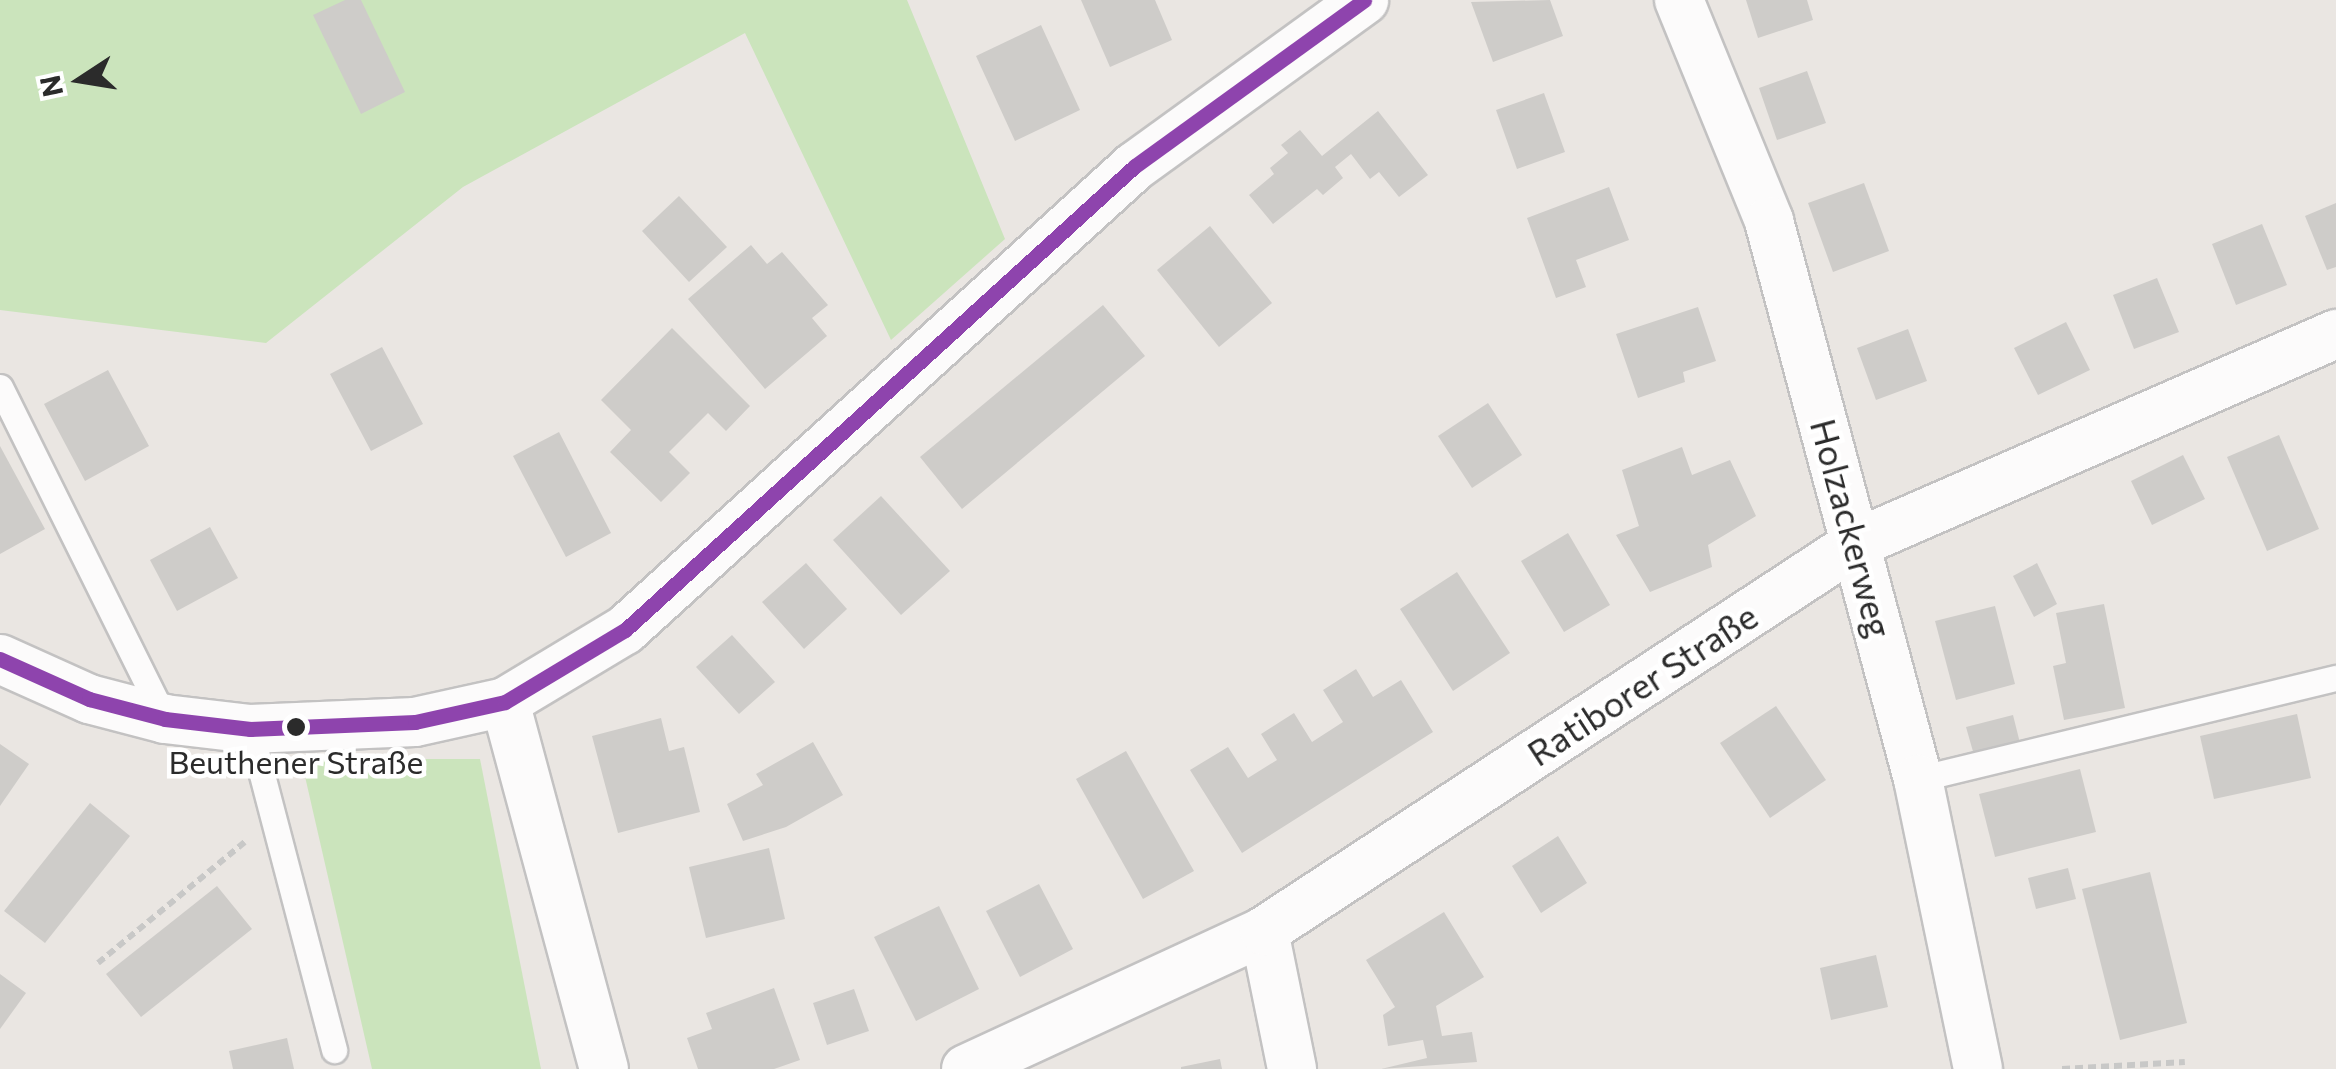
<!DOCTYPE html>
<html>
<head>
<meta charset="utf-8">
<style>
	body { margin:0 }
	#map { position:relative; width:2336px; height:1069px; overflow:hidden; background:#eae6e2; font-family:Commissioner,sans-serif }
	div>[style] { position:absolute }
	.green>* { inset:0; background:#cbe4bc }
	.building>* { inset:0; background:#ceccc9 }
	.path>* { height:6px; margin-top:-3px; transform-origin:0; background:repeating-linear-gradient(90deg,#c8c8c7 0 8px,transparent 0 13px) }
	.roads { filter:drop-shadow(2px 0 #c3c2c2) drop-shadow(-2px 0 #c3c2c2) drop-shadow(0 2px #c3c2c2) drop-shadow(0 -2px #c3c2c2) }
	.lane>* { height:25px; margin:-12.5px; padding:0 12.5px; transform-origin:12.5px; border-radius:12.5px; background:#fcfbfb }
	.street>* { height:48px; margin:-24px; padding:0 24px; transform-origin:24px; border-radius:24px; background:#fcfbfb }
	.bus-1>* { height:15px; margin:-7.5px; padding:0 7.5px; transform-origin:7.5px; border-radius:7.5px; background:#8e44ad }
	.dots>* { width:28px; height:28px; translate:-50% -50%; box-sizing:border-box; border:5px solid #fff; border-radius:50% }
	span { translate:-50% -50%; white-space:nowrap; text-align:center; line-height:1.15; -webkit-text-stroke:9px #fff; paint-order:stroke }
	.bus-label { font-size:32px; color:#2b2b2b }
	.street-label { font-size:35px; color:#2b2b2b }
	.north { position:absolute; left:30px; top:30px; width:100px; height:100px; -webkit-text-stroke:8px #fff; paint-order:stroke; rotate:258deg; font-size:28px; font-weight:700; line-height:40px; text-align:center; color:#2b2b2b }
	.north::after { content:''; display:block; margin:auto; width:35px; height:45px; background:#2b2b2b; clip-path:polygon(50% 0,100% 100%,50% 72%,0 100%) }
</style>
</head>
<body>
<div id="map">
	<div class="green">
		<div style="clip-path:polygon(0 0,907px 0,1005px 239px,891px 340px,745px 33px,463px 187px,266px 343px,0 310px)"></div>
		<div style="clip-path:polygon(301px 759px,480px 759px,541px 1069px,372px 1069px)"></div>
	</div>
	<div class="building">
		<div style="clip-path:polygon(345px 0,361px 0,405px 92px,361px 114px,313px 15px)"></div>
		<div style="clip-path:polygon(1081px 0,1155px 0,1172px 40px,1110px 67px)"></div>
		<div style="clip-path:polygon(1550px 0,1563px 36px,1493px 62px,1471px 2px)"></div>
		<div style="clip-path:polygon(1746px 0,1807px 0,1813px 20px,1758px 38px)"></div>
		<div style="clip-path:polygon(1041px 25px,1080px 110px,1015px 141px,976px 56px)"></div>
		<div style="clip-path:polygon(1807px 71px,1826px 123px,1777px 140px,1759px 88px)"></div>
		<div style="clip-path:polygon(1544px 93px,1565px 152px,1517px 169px,1496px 110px)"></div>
		<div style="clip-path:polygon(1378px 111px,1428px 175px,1399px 197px,1379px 172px,1370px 179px,1351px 154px,1335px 167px,1343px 178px,1323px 195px,1317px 189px,1273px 224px,1249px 195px,1274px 174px,1270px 168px,1288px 153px,1281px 145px,1300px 130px,1322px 156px)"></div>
		<div style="clip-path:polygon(1864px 183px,1889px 251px,1833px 272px,1808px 203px)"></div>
		<div style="clip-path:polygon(1609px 187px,1629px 240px,1576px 260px,1586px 287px,1556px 298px,1527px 218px)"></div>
		<div style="clip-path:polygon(679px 196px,727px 247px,689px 282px,642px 231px)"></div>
		<div style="clip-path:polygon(2336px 203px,2336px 267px,2327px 270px,2305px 216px)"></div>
		<div style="clip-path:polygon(2262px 224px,2287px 285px,2236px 305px,2212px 244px)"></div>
		<div style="clip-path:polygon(1210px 226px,1272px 303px,1219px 347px,1157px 270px)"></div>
		<div style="clip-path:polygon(751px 245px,767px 264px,782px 252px,828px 305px,812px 318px,827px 336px,765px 389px,688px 299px)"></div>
		<div style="clip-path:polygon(2157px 278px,2179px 332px,2134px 349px,2113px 295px)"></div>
		<div style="clip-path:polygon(1103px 305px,1145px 356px,962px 509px,920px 457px)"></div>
		<div style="clip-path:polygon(1698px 307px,1716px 361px,1683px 372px,1685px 382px,1638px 398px,1616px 334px)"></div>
		<div style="clip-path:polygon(2066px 322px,2090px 370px,2038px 395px,2014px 348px)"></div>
		<div style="clip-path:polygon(672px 328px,750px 406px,726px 431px,708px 413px,669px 452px,690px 473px,661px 502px,610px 452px,631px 430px,601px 400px)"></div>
		<div style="clip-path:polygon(1908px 329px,1927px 381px,1876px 400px,1857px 348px)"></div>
		<div style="clip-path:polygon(382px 347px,423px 424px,371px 451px,330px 374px)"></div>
		<div style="clip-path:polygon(108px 370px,149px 446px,85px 481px,44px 404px)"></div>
		<div style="clip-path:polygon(1488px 403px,1522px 455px,1472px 488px,1438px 436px)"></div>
		<div style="clip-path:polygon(559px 432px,611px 533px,566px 557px,513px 456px)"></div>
		<div style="clip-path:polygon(2279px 435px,2319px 529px,2267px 551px,2227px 457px)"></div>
		<div style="clip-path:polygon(0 446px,45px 529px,0 554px)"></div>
		<div style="clip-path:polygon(1682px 447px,1692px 475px,1730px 460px,1756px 516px,1708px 545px,1712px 567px,1650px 592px,1616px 535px,1639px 526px,1622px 470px)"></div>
		<div style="clip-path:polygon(2183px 455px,2205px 499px,2152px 525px,2131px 481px)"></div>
		<div style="clip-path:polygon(881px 496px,950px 571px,901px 615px,833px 540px)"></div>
		<div style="clip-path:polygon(210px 527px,238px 578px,177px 611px,150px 560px)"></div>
		<div style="clip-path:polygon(1568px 533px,1610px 605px,1564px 632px,1521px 561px)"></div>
		<div style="clip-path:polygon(806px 563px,847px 609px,804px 649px,762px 602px)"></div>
		<div style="clip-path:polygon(2037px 563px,2057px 604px,2034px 617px,2013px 576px)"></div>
		<div style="clip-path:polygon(1457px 572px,1510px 653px,1453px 691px,1400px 609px)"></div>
		<div style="clip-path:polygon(2104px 604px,2125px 708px,2064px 720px,2053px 666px,2066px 663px,2056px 613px)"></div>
		<div style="clip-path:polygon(1995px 606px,2015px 684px,1956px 700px,1935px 621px)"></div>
		<div style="clip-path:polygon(732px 635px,775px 682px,739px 714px,696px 667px)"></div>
		<div style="clip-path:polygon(1356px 669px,1373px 697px,1401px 680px,1433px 732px,1242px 853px,1190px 770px,1228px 747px,1248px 778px,1277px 760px,1261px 734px,1294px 713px,1312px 742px,1343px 722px,1323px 690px)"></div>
		<div style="clip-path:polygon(1776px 706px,1826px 780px,1770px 818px,1720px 743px)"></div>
		<div style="clip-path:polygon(2297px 714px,2311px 778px,2214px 799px,2200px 736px)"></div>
		<div style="clip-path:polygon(2013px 715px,2020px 743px,1974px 755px,1966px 727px)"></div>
		<div style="clip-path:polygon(661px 718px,669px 751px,684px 747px,700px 812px,618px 833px,592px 736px)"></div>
		<div style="clip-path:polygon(813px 742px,843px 795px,786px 827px,743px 841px,727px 804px,763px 785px,756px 774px)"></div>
		<div style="clip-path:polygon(0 744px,29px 764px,0 806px)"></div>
		<div style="clip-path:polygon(1126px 751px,1194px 871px,1143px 899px,1076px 779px)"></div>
		<div style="clip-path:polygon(2080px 769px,2096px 832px,1995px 857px,1979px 794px)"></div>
		<div style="clip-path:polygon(90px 803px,130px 836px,45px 943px,4px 911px)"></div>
		<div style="clip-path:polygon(1558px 836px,1587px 883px,1541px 913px,1512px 866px)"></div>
		<div style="clip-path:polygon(769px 848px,785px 919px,706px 938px,689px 867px)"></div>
		<div style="clip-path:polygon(2068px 868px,2076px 899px,2036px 909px,2028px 878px)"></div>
		<div style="clip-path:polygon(2150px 872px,2187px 1023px,2120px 1040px,2082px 889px)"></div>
		<div style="clip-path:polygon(1039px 884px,1073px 949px,1020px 977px,986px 911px)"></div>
		<div style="clip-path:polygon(217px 886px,252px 929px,141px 1017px,106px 974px)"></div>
		<div style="clip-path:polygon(939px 906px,979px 989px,916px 1021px,874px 937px)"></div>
		<div style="clip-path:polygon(1444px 912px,1484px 977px,1436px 1006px,1442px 1036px,1472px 1032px,1477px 1062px,1381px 1069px,1427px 1058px,1423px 1040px,1388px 1046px,1383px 1015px,1395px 1007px,1366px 960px)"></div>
		<div style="clip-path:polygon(1876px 955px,1888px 1007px,1831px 1020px,1820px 968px)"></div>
		<div style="clip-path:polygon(0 974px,26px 993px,0 1029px)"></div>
		<div style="clip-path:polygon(774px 988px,800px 1060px,774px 1069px,698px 1069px,687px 1038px,712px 1029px,706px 1013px)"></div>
		<div style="clip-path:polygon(854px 989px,869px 1031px,827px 1045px,813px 1003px)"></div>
		<div style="clip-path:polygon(287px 1038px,294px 1069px,233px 1069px,229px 1051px)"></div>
		<div style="clip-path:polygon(1220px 1059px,1222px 1069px,1181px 1069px,1181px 1067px)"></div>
	</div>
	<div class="path">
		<div style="left:98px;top:963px;width:190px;rotate:-39.5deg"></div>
		<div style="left:2062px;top:1069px;width:123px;rotate:-3.3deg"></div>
	</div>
	<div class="roads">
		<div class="lane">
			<div style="left:0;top:387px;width:371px;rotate:63.6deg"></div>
			<div style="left:250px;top:729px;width:332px;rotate:75.3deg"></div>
			<div style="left:1918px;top:779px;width:430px;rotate:-13.6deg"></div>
		</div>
		<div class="street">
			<div style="left:1679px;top:0;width:239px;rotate:67.8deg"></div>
			<div style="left:1769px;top:221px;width:578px;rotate:75.05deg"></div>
			<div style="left:1918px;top:779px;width:296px;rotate:78.3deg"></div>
			<div style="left:0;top:659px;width:98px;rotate:24.2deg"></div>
			<div style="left:89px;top:699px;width:79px;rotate:14.7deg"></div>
			<div style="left:165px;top:719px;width:86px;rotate:6.7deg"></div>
			<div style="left:250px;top:729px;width:165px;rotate:-2.4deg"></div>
			<div style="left:415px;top:722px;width:92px;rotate:-12.5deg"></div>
			<div style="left:505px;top:702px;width:140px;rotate:-31deg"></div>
			<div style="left:625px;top:630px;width:689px;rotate:-42.3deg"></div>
			<div style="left:1135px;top:166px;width:283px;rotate:-35.9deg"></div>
			<div style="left:505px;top:702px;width:380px;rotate:74.9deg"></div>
			<div style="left:1264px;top:931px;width:141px;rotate:78.5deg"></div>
			<div style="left:966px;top:1069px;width:328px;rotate:-24.8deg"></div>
			<div style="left:1264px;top:931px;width:709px;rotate:-33.2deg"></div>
			<div style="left:1857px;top:543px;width:523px;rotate:-23.57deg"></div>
		</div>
	</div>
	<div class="bus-1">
		<div style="left:0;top:659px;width:98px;rotate:24.2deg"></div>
		<div style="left:89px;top:699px;width:79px;rotate:14.7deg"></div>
		<div style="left:165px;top:719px;width:86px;rotate:6.7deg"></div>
		<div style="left:250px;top:729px;width:165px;rotate:-2.4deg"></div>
		<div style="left:415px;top:722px;width:92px;rotate:-12.5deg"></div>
		<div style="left:505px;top:702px;width:140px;rotate:-31deg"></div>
		<div style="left:625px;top:630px;width:689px;rotate:-42.3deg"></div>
		<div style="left:1135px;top:166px;width:283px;rotate:-35.9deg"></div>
	</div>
	<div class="dots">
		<div style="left:296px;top:727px;background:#2b2b2b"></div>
	</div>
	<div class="bus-label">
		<span style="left:296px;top:761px">Beuthener Straße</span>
	</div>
	<div class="street-label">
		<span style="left:1852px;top:528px;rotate:75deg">Holzackerweg</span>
		<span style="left:1642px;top:684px;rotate:-33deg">Ratiborer Straße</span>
	</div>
	<div class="north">N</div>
</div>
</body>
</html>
